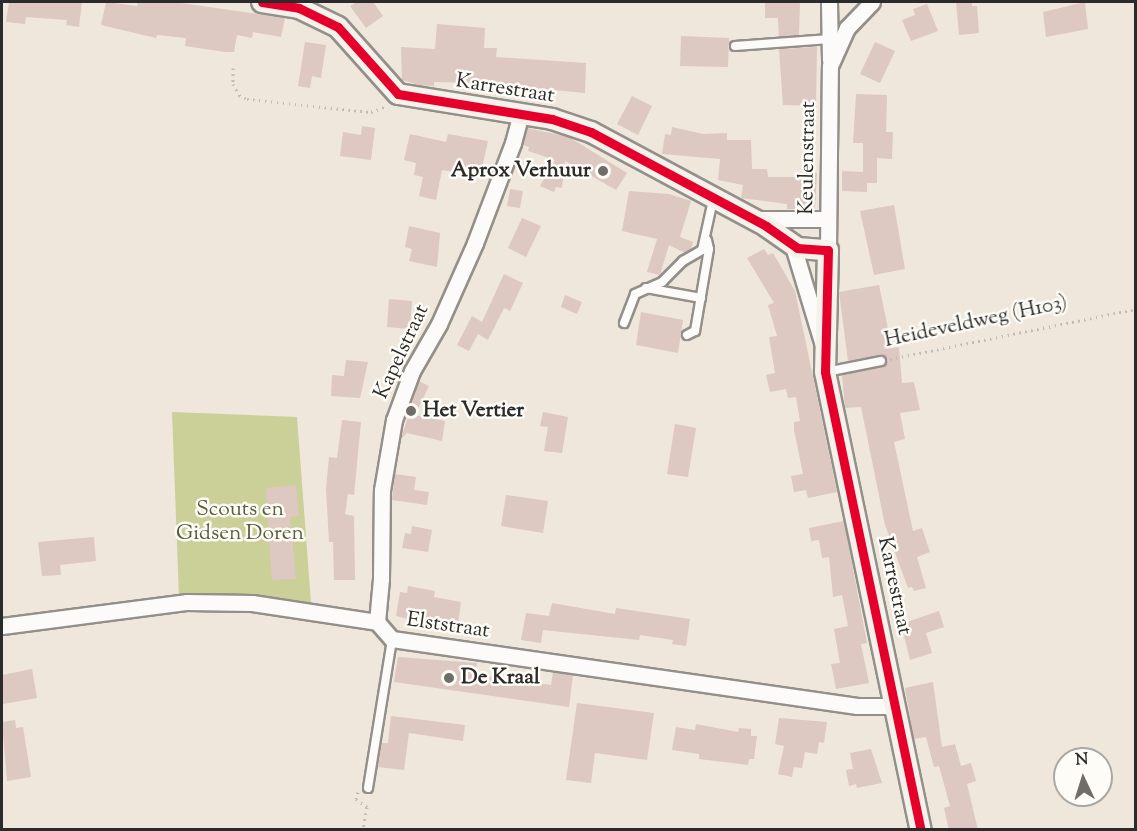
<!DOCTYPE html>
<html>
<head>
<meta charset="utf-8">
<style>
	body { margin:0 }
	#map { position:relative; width:1137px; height:831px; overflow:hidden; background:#efe7db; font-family:"Sorts Mill Goudy",serif }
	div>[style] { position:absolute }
	.green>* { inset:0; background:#cad098 }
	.building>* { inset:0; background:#ddc8c2 }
	.path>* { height:3px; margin-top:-1.5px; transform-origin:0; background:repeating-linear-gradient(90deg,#bfbcbb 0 1.5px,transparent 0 6px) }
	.roads { filter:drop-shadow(2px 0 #938f89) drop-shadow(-2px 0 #938f89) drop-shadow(0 2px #938f89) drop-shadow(0 -2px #938f89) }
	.lane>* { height:8px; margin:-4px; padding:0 4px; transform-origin:4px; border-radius:4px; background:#fdfbfa }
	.street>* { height:15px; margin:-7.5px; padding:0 7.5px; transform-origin:7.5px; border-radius:7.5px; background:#fdfbfa }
	.secondary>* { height:20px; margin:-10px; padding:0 10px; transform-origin:10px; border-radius:10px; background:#f5f1eb }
	.bus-1>* { height:9px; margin:-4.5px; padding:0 4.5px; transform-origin:4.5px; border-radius:4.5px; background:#e4002b }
	.dots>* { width:16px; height:16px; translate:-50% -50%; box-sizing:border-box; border:3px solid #fdfcf7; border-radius:50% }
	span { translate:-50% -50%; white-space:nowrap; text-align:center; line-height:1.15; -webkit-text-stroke:5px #fdfcf7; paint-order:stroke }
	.street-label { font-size:21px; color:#2b2b2b }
	.poi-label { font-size:21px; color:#2b2b2b; font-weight:700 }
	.right { translate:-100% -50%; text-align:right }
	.left { translate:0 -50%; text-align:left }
	.park-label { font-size:21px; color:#585e3e }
	.frame { position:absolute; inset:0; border:3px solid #2b2b2b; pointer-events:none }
	.north { position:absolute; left:1053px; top:747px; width:60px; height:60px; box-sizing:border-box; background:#fdfcf7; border:2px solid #a9a8a5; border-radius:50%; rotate:356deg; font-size:16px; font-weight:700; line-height:24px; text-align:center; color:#2b2b2b }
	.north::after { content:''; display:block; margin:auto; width:21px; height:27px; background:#706d69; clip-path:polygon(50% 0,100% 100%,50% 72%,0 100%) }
</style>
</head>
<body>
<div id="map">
	<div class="green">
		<div style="clip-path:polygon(172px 412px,297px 417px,311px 603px,179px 597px)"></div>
	</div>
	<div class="building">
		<div style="clip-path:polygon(9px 2px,82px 2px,79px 27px,66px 25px,67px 20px,26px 17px,25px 24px,6px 22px)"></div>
		<div style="clip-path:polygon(106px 2px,137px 6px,138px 2px,174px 2px,285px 18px,281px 37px,253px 32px,252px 38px,237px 35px,234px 52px,225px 52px,185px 46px,186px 38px,157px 35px,156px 38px,101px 25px)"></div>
		<div style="clip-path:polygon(357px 2px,373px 2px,383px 16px,366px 28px,350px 6px)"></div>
		<div style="clip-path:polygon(765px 2px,800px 2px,799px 35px,779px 37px,778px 18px,765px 18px)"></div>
		<div style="clip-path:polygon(956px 2px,972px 2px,972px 6px,977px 6px,979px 33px,959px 35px)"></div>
		<div style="clip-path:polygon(1085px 2px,1088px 29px,1046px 37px,1043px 12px)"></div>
		<div style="clip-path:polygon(927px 4px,938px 31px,911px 41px,902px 20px,915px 15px,913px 9px)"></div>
		<div style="clip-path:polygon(437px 24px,485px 28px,484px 48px,497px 48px,496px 57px,586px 63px,585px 93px,480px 83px,434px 82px,434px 86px,419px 85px,402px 80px,401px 47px,435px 49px)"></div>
		<div style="clip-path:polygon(681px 36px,729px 38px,728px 67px,680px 66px)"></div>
		<div style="clip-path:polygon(305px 42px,326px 45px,321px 78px,312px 76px,310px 88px,298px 86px)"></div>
		<div style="clip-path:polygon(875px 42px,895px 51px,880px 83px,860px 74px)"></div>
		<div style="clip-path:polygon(817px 47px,816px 106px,783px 105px,779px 49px)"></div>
		<div style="clip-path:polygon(856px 94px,887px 95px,886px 132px,893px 132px,892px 159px,877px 158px,877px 183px,867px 183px,867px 192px,842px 191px,842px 171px,863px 172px,863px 143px,853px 143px)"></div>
		<div style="clip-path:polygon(632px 96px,652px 106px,638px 135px,617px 124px)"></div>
		<div style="clip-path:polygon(362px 126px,375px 128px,371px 160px,340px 156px,343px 132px,361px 135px)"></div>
		<div style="clip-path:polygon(672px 127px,703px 134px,727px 133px,727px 140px,751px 140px,752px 169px,767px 169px,768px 177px,801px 177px,801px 172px,817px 173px,815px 209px,787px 209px,787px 204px,741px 198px,743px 185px,718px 180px,720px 159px,662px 154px,665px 134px,671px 135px)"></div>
		<div style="clip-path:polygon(527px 128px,569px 137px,627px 173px,616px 190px,565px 161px,562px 188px,556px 187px,554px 192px,540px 186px,555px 160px,528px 151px,529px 147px,523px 145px)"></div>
		<div style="clip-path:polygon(410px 134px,446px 142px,448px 134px,488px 141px,481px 172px,471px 171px,471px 175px,442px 170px,436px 200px,419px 196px,423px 177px,414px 175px,416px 163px,404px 160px)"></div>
		<div style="clip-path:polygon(510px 189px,523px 191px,520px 208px,507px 206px)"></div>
		<div style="clip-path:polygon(629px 191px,669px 194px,691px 201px,680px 237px,693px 242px,691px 250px,685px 253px,669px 245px,660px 275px,647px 272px,657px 239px,622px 231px)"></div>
		<div style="clip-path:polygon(894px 205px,905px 269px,874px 275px,860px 211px)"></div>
		<div style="clip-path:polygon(522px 218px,541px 226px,526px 257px,508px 248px)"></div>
		<div style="clip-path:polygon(409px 226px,440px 233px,437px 267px,409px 261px,412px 249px,405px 247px)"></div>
		<div style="clip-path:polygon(764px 249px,768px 255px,773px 253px,795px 291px,837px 492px,808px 498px,806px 490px,794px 492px,791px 476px,803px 474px,794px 430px,794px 422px,800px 421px,796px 397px,788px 398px,786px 389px,770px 392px,766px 375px,775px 373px,769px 337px,777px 336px,768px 305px,774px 303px,747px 258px)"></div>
		<div style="clip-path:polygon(504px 274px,523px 283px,510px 311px,504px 308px,488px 340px,478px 334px,469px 351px,457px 345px,472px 316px,482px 322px)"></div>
		<div style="clip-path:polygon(879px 285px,892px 348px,899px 347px,902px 383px,914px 382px,920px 410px,900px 413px,905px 439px,894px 442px,913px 531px,922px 528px,930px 552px,917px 557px,926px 588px,914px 591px,912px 587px,908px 588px,885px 525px,861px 407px,845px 408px,842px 375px,882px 367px,887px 360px,880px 355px,848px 361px,839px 292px)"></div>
		<div style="clip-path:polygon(565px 295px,582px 302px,577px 314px,561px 307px)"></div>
		<div style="clip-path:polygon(389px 299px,412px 301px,410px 329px,387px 327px)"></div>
		<div style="clip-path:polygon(641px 312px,683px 320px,678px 353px,636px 345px)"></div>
		<div style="clip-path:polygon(346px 360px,368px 362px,360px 398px,331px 396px,332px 375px,344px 376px)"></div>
		<div style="clip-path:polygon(419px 381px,429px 386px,415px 415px,445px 421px,442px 441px,407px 433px,401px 439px)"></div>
		<div style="clip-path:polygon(543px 412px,568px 417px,562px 453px,544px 451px,548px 427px,540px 426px)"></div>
		<div style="clip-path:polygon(342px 420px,361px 422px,354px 495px,348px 494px,345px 514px,354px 516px,355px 580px,334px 580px,333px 542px,329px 542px,326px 489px,329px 457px,337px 458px)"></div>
		<div style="clip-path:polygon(675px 424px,696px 428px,688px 477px,667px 474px)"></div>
		<div style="clip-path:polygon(395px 474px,416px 477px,414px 490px,429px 492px,427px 505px,392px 500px)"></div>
		<div style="clip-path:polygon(296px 485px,299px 516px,290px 517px,296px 579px,272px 580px,266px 488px)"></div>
		<div style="clip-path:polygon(506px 495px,548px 501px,543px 533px,501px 526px)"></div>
		<div style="clip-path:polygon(844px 521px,867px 643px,861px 644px,869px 683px,836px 689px,831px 664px,840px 663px,834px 629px,848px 626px,842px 595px,833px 597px,829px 557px,822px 558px,819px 540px,811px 541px,809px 528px)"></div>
		<div style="clip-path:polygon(412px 526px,432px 530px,428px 552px,402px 548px,405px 533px,411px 534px)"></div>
		<div style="clip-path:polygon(94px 537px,96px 561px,60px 565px,61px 575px,42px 576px,38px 542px)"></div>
		<div style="clip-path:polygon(408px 586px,435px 591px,434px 597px,461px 602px,457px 631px,396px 616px,400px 592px,407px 593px)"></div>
		<div style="clip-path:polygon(552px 603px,615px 614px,616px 608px,690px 619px,686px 646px,672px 644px,673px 640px,640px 635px,639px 640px,543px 630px,541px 643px,521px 640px,526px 613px,549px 616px)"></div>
		<div style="clip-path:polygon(939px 611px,944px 627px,926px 633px,932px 653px,910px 660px,901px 624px)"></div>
		<div style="clip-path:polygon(398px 657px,477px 663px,475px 674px,551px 685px,553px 672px,573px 675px,569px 707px,394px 682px)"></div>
		<div style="clip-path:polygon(32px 669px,37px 698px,3px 704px,2px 675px)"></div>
		<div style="clip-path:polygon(933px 682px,942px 747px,955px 744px,961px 766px,971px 763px,976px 781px,967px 784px,978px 830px,949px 830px,944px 808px,950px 806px,939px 766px,934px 767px,926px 737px,914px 739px,905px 688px)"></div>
		<div style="clip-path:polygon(577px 703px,654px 713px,647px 760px,595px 753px,591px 783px,566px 780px)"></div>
		<div style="clip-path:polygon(391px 716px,465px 725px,463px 741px,409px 733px,404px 770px,378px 767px,382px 743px,388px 743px)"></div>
		<div style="clip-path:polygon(779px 718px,827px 722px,824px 743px,819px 742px,817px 754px,805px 752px,802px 768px,794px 767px,792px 777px,778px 774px,784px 746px,775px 744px)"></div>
		<div style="clip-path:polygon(15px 720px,16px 728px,23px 727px,31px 777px,7px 781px,2px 722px)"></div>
		<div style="clip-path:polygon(696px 724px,738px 732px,739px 728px,751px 729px,751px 736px,757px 736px,754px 759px,749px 759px,748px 765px,699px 759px,699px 754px,672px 750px,676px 727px,695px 730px)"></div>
		<div style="clip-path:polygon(871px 749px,882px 783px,857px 788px,856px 784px,849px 786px,846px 770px,853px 769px,850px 753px)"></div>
	</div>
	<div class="path">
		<div style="left:233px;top:68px;width:16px;rotate:90deg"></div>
		<div style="left:233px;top:84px;width:13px;rotate:61deg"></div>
		<div style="left:239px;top:95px;width:9px;rotate:27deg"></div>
		<div style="left:247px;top:99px;width:125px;rotate:6deg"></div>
		<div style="left:371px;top:112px;width:17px;rotate:-21deg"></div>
		<div style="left:890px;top:359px;width:251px;rotate:-11.5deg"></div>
		<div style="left:358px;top:792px;width:7px;rotate:106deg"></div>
		<div style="left:356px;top:799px;width:14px;rotate:36deg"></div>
		<div style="left:367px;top:807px;width:23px;rotate:100deg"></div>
	</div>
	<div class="roads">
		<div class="lane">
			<div style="left:735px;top:46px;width:95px;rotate:-4.2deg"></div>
			<div style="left:646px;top:288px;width:56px;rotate:10.3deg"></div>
			<div style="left:624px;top:323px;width:31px;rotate:-69deg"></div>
			<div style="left:635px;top:294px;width:30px;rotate:-24deg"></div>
			<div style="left:662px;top:282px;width:30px;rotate:-45deg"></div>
			<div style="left:683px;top:261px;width:22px;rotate:-30deg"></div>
			<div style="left:702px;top:250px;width:51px;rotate:-77.6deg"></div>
			<div style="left:687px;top:335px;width:9px;rotate:-27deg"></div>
			<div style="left:695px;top:331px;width:83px;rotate:-80.3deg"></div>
			<div style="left:709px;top:249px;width:9px;rotate:-103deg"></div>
			<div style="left:826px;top:372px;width:56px;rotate:-11.3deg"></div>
			<div style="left:368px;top:788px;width:151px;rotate:-80.8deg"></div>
		</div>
		<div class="street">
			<div style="left:829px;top:2px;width:58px;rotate:89deg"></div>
			<div style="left:752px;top:219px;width:76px"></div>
			<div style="left:793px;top:246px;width:108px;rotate:73.2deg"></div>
			<div style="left:828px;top:250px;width:184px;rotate:-89.4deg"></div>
			<div style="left:830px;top:66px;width:42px;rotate:-65.9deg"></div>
			<div style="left:847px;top:28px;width:36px;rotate:-46deg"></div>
			<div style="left:377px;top:622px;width:43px;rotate:-84.7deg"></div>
			<div style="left:381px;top:579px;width:89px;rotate:-89.4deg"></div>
			<div style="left:382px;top:490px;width:71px;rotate:-80.3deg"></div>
			<div style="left:394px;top:420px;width:52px;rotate:-69.8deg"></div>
			<div style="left:412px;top:371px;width:54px;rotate:-60.1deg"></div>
			<div style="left:439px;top:324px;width:89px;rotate:-66deg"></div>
			<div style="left:475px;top:243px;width:107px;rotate:-69.2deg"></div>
			<div style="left:513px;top:143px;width:31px;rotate:-75deg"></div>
			<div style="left:2px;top:626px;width:187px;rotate:-7.4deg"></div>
			<div style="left:187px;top:602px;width:65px;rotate:0.9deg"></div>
			<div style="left:252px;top:603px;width:126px;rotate:8.6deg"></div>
			<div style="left:377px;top:622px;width:23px;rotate:49deg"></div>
			<div style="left:392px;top:639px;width:470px;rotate:8.2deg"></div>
			<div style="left:857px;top:706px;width:38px"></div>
		</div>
		<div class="secondary">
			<div style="left:262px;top:2px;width:37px;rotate:9deg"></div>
			<div style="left:299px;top:8px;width:43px;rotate:26deg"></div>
			<div style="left:338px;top:27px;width:90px;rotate:48.2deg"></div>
			<div style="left:398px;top:94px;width:156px;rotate:9.2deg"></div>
			<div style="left:552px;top:119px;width:41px;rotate:18.4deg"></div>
			<div style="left:591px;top:132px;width:199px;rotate:28.2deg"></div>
			<div style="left:766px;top:226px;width:38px;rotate:35deg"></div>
			<div style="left:797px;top:248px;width:31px;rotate:4deg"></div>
			<div style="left:828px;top:250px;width:122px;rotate:91.4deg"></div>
			<div style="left:825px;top:372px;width:468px;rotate:78.2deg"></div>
		</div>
	</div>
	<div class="bus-1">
		<div style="left:262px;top:2px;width:37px;rotate:9deg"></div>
		<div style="left:299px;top:8px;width:43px;rotate:26deg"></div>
		<div style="left:338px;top:27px;width:90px;rotate:48.2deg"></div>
		<div style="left:398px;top:94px;width:156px;rotate:9.2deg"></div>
		<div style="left:552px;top:119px;width:41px;rotate:18.4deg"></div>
		<div style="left:591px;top:132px;width:199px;rotate:28.2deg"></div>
		<div style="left:766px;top:226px;width:38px;rotate:35deg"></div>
		<div style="left:797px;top:248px;width:31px;rotate:4deg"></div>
		<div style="left:828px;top:250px;width:122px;rotate:91.4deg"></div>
		<div style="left:825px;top:372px;width:468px;rotate:78.2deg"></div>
	</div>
	<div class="dots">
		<div style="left:603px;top:171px;background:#706d69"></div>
		<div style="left:411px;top:411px;background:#706d69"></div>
		<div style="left:449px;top:678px;background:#706d69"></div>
	</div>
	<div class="street-label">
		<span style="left:505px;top:89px;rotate:9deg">Karrestraat</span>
		<span style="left:808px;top:158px;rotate:-89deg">Keulenstraat</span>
		<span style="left:976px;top:322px;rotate:-12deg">Heideveldweg (H103)</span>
		<span style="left:402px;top:352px;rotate:-65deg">Kapelstraat</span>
		<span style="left:894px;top:586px;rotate:78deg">Karrestraat</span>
		<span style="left:448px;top:626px;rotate:8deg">Elststraat</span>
	</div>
	<div class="poi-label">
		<span class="right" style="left:591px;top:171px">Aprox Verhuur</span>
		<span class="left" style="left:423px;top:411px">Het Vertier</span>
		<span class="left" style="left:461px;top:678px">De Kraal</span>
	</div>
	<div class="park-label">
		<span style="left:240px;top:522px">Scouts en<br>Gidsen Doren</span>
	</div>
	<div class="frame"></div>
	<div class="north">N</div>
</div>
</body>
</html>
